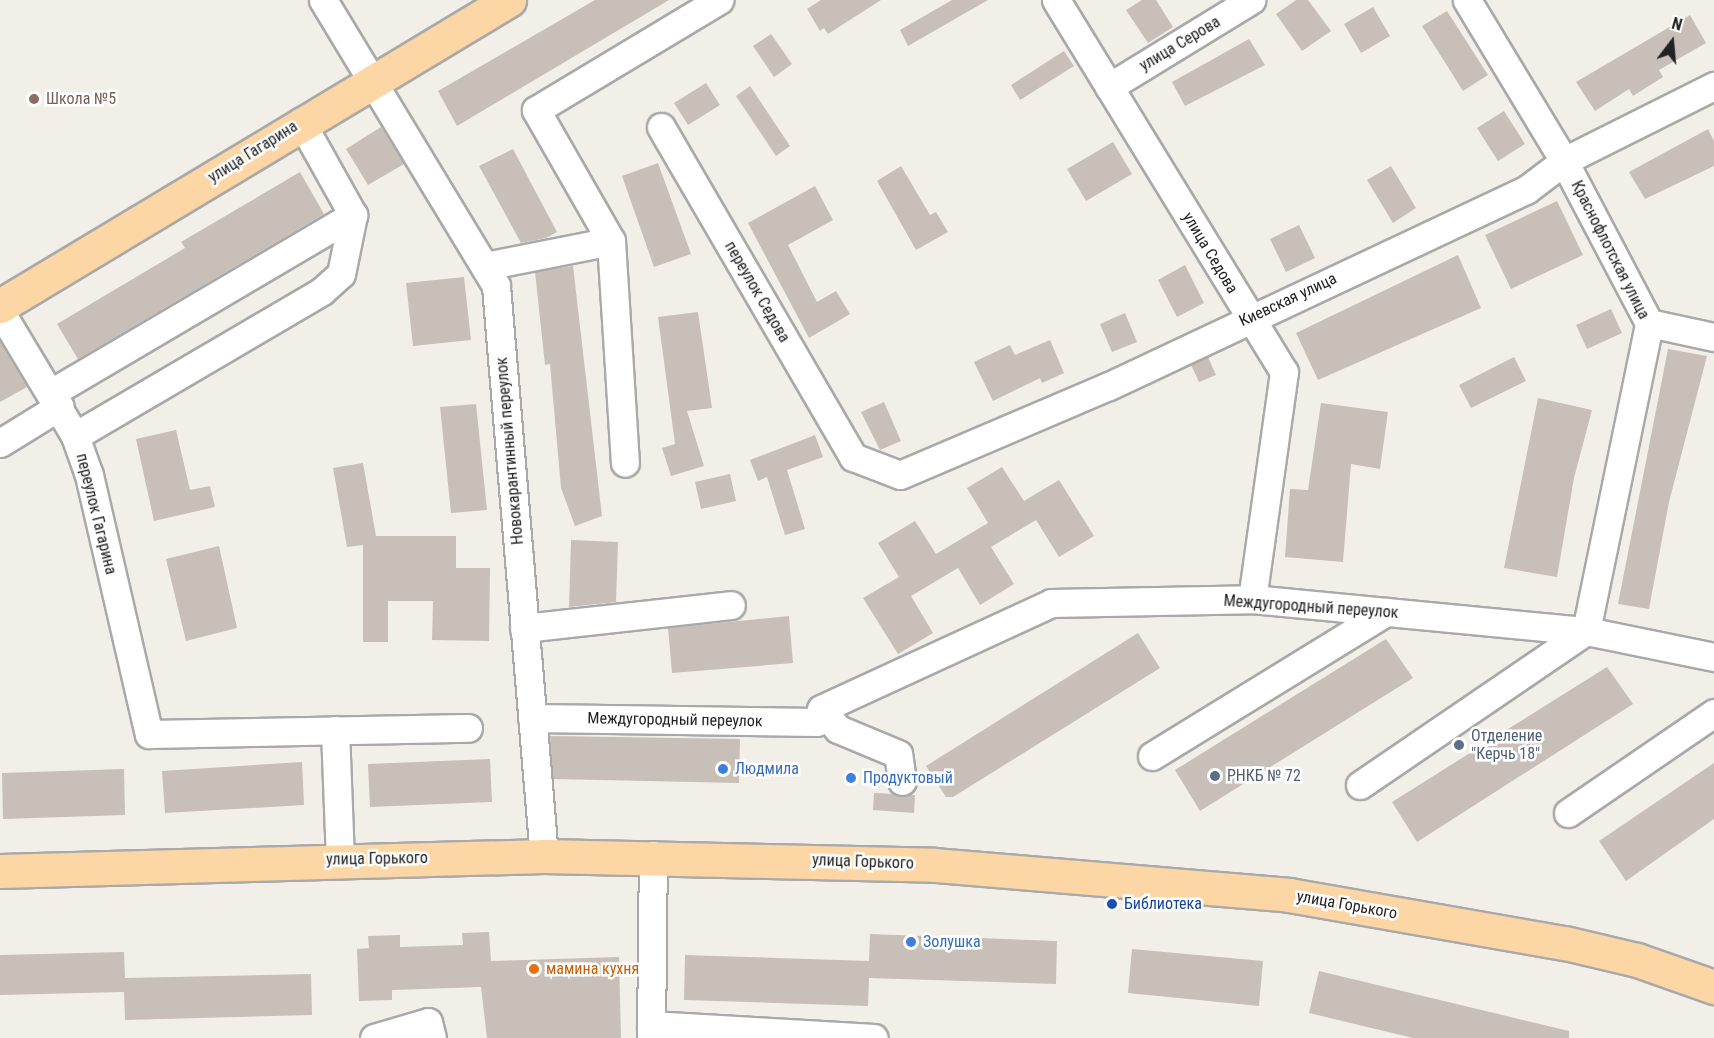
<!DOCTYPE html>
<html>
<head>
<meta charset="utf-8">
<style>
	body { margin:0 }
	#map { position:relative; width:1714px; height:1038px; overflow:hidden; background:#f2efe9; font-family:"Roboto Condensed",sans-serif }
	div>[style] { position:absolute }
	.building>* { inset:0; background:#c7bfb8 }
	.roads { filter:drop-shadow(2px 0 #a9a9a9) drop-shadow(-2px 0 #a9a9a9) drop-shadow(0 2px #a9a9a9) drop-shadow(0 -2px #a9a9a9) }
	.minor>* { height:27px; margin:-13.5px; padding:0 13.5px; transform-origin:13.5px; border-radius:13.5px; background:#fff }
	.major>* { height:33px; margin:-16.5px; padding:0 16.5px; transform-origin:16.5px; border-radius:16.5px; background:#fcd6a4 }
	.dots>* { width:16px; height:16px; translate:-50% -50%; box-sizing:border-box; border:3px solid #fff; border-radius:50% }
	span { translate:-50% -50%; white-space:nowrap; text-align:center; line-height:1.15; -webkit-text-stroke:5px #fff; paint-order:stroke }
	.street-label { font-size:16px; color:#222 }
	.education-label { font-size:16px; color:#785e54 }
	.left { translate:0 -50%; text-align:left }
	.service-label { font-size:16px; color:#4e5e75 }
	.shop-label { font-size:16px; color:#366cbe }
	.transit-label { font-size:16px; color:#164399 }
	.food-label { font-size:16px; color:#c56008 }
	.north { position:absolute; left:1642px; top:12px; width:60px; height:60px; -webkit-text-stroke:4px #fff; paint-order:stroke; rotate:16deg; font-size:16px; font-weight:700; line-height:24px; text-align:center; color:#222 }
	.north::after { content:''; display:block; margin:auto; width:21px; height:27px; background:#222; clip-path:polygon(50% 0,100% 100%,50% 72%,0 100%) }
</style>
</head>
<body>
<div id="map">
	<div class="building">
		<div style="clip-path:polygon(595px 0,669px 0,457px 126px,438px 91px)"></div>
		<div style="clip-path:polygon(821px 0,881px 0,828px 34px,824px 28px,820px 31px,807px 9px)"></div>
		<div style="clip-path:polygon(952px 0,988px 0,908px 46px,900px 30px)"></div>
		<div style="clip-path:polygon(1142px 0,1156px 0,1173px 27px,1148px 43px,1126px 10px)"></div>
		<div style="clip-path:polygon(1296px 0,1308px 0,1331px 31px,1302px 51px,1276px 14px)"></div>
		<div style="clip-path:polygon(1373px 7px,1390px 36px,1361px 53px,1344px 24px)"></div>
		<div style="clip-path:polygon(1447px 11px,1488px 75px,1463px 91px,1422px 26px)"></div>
		<div style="clip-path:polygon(1690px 15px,1706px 43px,1659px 70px,1663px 77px,1633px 96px,1629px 89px,1595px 111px,1576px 82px)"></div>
		<div style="clip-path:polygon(771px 34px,792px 64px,774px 77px,753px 46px)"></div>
		<div style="clip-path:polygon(1249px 39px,1265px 65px,1185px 106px,1172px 82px)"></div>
		<div style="clip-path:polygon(1064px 51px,1074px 66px,1020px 100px,1011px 85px)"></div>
		<div style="clip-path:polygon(706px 83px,720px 105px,688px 125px,674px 103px)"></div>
		<div style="clip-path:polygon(750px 86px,790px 146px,776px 156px,736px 96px)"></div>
		<div style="clip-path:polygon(1504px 111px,1525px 144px,1498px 161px,1477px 128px)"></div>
		<div style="clip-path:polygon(381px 127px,404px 164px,368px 185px,346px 149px)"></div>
		<div style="clip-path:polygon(1708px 129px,1714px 141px,1714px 166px,1645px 199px,1629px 172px)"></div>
		<div style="clip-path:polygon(1113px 142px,1132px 174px,1086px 201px,1067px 169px)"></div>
		<div style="clip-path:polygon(513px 149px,557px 232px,546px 238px,521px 243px,479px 166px)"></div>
		<div style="clip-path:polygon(658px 163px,691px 254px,654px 267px,622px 176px)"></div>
		<div style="clip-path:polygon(901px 166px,930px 215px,936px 212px,948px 232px,916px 250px,877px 181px)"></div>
		<div style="clip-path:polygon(1391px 166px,1416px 208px,1393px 223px,1367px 180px)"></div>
		<div style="clip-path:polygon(300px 172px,324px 214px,78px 359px,57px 324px,185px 248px,181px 242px)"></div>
		<div style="clip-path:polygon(815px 186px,833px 220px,788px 245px,817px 302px,836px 291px,850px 314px,809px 338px,748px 223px)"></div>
		<div style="clip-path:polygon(1557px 201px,1583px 255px,1511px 289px,1485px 235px)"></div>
		<div style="clip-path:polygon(1299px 225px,1315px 258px,1286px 272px,1270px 239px)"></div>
		<div style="clip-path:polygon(1458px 255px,1481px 308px,1318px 380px,1296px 333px)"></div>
		<div style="clip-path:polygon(1185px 265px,1204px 303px,1177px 317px,1158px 280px)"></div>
		<div style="clip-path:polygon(573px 266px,602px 516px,575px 526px,561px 488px,550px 364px,545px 365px,535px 272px)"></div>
		<div style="clip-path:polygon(464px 277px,471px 340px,413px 346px,406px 283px)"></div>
		<div style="clip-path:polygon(1611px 309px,1622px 333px,1587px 349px,1576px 325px)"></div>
		<div style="clip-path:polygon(698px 312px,712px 408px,687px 411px,704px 466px,671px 476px,662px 448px,675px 444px,658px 317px)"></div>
		<div style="clip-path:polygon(1125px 313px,1137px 342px,1112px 352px,1100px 324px)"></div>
		<div style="clip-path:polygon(1050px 340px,1064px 373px,1042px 383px,1040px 378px,993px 401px,974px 362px,1010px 345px,1015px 355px)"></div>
		<div style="clip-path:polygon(0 342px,27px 387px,0 402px)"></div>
		<div style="clip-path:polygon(1668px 349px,1707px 356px,1669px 502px,1649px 609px,1618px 604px)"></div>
		<div style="clip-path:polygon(1208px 357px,1216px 375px,1199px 382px,1191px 365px)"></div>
		<div style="clip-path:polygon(1514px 357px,1526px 381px,1471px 408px,1459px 385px)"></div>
		<div style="clip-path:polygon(1538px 398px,1592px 410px,1574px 478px,1557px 577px,1504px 568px)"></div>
		<div style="clip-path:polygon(884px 402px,901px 441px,880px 450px,861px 412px)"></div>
		<div style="clip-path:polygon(1321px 403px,1388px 412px,1380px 469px,1351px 464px,1343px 562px,1285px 557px,1290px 489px,1308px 490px)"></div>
		<div style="clip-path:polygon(476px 404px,487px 510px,451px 513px,440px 407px)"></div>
		<div style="clip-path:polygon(176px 430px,190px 490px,210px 486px,215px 507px,154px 521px,136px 439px)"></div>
		<div style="clip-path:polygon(815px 435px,823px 457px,787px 470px,805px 529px,785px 535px,767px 477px,758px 481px,750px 460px)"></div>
		<div style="clip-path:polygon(363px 463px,376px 536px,456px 536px,456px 568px,490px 568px,489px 641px,432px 640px,433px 601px,388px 601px,388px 642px,363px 642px,363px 545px,347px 547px,333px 468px)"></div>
		<div style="clip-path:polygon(1002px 467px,1024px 501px,1059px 480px,1094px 536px,1059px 557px,1036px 520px,991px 547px,1014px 584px,980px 605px,958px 568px,911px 596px,933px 633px,898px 654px,863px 598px,899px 577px,878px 543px,915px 521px,936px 554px,988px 523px,967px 488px)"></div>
		<div style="clip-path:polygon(730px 474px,736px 501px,701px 509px,695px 482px)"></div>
		<div style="clip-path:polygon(571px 540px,618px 542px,616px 602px,569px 607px)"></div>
		<div style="clip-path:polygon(219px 546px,237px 628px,186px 641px,166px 559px)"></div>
		<div style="clip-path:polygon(789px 616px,793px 663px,672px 673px,668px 628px)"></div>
		<div style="clip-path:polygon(1138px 633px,1160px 668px,953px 797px,946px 797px,926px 766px)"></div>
		<div style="clip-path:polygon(1386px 639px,1413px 678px,1200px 811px,1175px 770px)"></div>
		<div style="clip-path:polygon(1607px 667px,1633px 704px,1417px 842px,1392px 802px)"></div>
		<div style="clip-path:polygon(550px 736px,740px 739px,739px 783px,553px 779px)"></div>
		<div style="clip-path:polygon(490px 759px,492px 802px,370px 807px,368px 764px)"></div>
		<div style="clip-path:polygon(302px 762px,304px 805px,165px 813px,162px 771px)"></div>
		<div style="clip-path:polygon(1714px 763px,1714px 819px,1626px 881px,1599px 841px)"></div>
		<div style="clip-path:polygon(124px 769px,125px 815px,3px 819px,2px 773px)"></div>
		<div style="clip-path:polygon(874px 793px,915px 795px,914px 813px,873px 810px)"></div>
		<div style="clip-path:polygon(489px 932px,491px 961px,619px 957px,621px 1038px,487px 1038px,481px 987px,392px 990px,392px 1000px,359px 1001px,357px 949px,369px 948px,368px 936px,400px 935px,400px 947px,463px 945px,462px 933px)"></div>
		<div style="clip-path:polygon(870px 934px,1057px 941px,1056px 984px,869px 978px,868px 1006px,684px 1000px,685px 955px,869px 961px)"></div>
		<div style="clip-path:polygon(1132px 949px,1263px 961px,1259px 1006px,1128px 993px)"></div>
		<div style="clip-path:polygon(124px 952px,125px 978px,311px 974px,312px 1015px,125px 1020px,124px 992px,0 995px,0 955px)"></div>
		<div style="clip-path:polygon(1319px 971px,1569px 1031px,1569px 1038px,1413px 1038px,1309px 1013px)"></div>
	</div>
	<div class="roads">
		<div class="minor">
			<div style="left:323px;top:0;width:334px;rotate:58.8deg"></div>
			<div style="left:496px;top:286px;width:572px;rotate:85.19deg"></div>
			<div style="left:1056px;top:0;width:436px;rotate:58.5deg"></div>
			<div style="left:1284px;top:372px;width:229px;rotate:98deg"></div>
			<div style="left:1109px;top:87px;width:167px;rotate:-31.5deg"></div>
			<div style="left:661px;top:127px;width:382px;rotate:59.8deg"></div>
			<div style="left:853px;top:457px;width:50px;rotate:21deg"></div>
			<div style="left:900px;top:475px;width:227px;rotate:-23.1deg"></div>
			<div style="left:1109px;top:386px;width:461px;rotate:-25.2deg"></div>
			<div style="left:1526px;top:190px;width:48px;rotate:-37.3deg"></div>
			<div style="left:1564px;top:161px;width:168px;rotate:-26.6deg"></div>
			<div style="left:611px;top:241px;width:151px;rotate:-119.8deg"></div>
			<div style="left:536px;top:110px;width:214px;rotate:-31deg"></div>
			<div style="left:485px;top:266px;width:128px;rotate:-11.2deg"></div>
			<div style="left:611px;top:241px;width:222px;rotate:86.4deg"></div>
			<div style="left:0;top:311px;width:146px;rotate:59deg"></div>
			<div style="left:75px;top:436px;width:41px;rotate:70.3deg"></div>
			<div style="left:89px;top:475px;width:266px;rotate:77deg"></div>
			<div style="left:149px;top:734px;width:319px;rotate:-1.1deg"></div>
			<div style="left:1649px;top:323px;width:66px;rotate:12.2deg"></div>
			<div style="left:51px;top:393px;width:351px;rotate:-30.5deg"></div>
			<div style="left:353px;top:215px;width:107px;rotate:-119.2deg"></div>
			<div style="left:75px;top:436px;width:286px;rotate:-30.4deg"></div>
			<div style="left:322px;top:291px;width:25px;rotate:-42deg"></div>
			<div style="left:341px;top:274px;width:60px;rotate:-78.5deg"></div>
			<div style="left:0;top:443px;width:70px;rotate:-31.7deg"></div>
			<div style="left:524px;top:628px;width:208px;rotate:-6.3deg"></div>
			<div style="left:532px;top:718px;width:285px;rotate:0.8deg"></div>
			<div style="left:335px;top:730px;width:130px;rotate:87.8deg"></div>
			<div style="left:1152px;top:756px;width:275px;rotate:-31.6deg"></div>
			<div style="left:902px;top:781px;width:27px;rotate:-98deg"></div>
			<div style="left:898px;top:754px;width:65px;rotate:-157.4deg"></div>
			<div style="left:838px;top:729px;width:26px;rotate:-130deg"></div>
			<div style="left:821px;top:709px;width:253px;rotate:-24.7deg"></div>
			<div style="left:1051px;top:603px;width:201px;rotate:-1.1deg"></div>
			<div style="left:1252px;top:599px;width:336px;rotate:5.5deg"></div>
			<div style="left:1586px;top:631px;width:131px;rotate:11.5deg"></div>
			<div style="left:1360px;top:785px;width:273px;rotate:-34.3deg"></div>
			<div style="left:1586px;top:631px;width:314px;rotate:-78.4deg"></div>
			<div style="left:1649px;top:323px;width:183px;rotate:-117.7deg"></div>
			<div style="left:1564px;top:161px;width:188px;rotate:-121.1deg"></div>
			<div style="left:1568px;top:813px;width:177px;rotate:-34.4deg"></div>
			<div style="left:651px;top:1025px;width:223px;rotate:3.3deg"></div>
			<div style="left:374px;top:1038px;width:56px;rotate:-16.5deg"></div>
			<div style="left:428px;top:1022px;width:16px;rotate:76deg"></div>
			<div style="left:651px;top:1038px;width:183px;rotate:-89.4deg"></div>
		</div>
		<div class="major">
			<div style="left:0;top:306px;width:594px;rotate:-31.01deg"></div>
			<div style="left:0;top:871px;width:544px;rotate:-1.58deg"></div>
			<div style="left:544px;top:856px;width:391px;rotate:1.3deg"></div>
			<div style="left:935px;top:865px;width:355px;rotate:4.8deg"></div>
			<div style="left:1289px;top:895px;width:280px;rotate:9.9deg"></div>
			<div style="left:1565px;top:943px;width:74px;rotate:13.3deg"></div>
			<div style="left:1637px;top:960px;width:82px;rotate:19.3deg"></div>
		</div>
	</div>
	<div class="dots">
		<div style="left:34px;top:99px;background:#8d6e63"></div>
		<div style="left:1459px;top:745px;background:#5c6f8a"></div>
		<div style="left:723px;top:769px;background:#3f7fe0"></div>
		<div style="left:1215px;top:776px;background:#5c6f8a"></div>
		<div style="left:851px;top:778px;background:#3f7fe0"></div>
		<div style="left:1112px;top:904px;background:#1a4fb4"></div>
		<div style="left:911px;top:942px;background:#3f7fe0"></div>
		<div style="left:534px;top:969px;background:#e8710a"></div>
	</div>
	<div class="street-label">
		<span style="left:1180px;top:44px;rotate:-31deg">улица Серова</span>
		<span style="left:253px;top:152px;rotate:-32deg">улица Гагарина</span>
		<span style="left:1610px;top:250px;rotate:63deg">Краснофлотская улица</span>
		<span style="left:1210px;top:253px;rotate:59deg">улица Седова</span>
		<span style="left:757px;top:292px;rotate:60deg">переулок Седова</span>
		<span style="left:1288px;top:300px;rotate:-25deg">Киевская улица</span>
		<span style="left:510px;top:451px;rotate:-95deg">Новокарантинный переулок</span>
		<span style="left:96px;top:514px;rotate:76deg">переулок Гагарина</span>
		<span style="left:1311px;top:607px;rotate:4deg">Междугородный переулок</span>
		<span style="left:675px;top:720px;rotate:1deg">Междугородный переулок</span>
		<span style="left:377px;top:859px;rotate:-1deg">улица Горького</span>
		<span style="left:863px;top:862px;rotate:2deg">улица Горького</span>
		<span style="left:1347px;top:905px;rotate:10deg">улица Горького</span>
	</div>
	<div class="education-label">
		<span class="left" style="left:46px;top:99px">Школа №5</span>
	</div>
	<div class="service-label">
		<span class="left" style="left:1471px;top:745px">Отделение<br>"Керчь 18"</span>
		<span class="left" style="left:1227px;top:776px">РНКБ № 72</span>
	</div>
	<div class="shop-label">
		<span class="left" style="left:735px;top:769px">Людмила</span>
		<span class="left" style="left:863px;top:778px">Продуктовый</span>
		<span class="left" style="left:923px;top:942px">Золушка</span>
	</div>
	<div class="transit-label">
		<span class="left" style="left:1124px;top:904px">Библиотека</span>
	</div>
	<div class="food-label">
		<span class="left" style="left:546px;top:969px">мамина кухня</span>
	</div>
	<div class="north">N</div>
</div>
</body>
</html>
